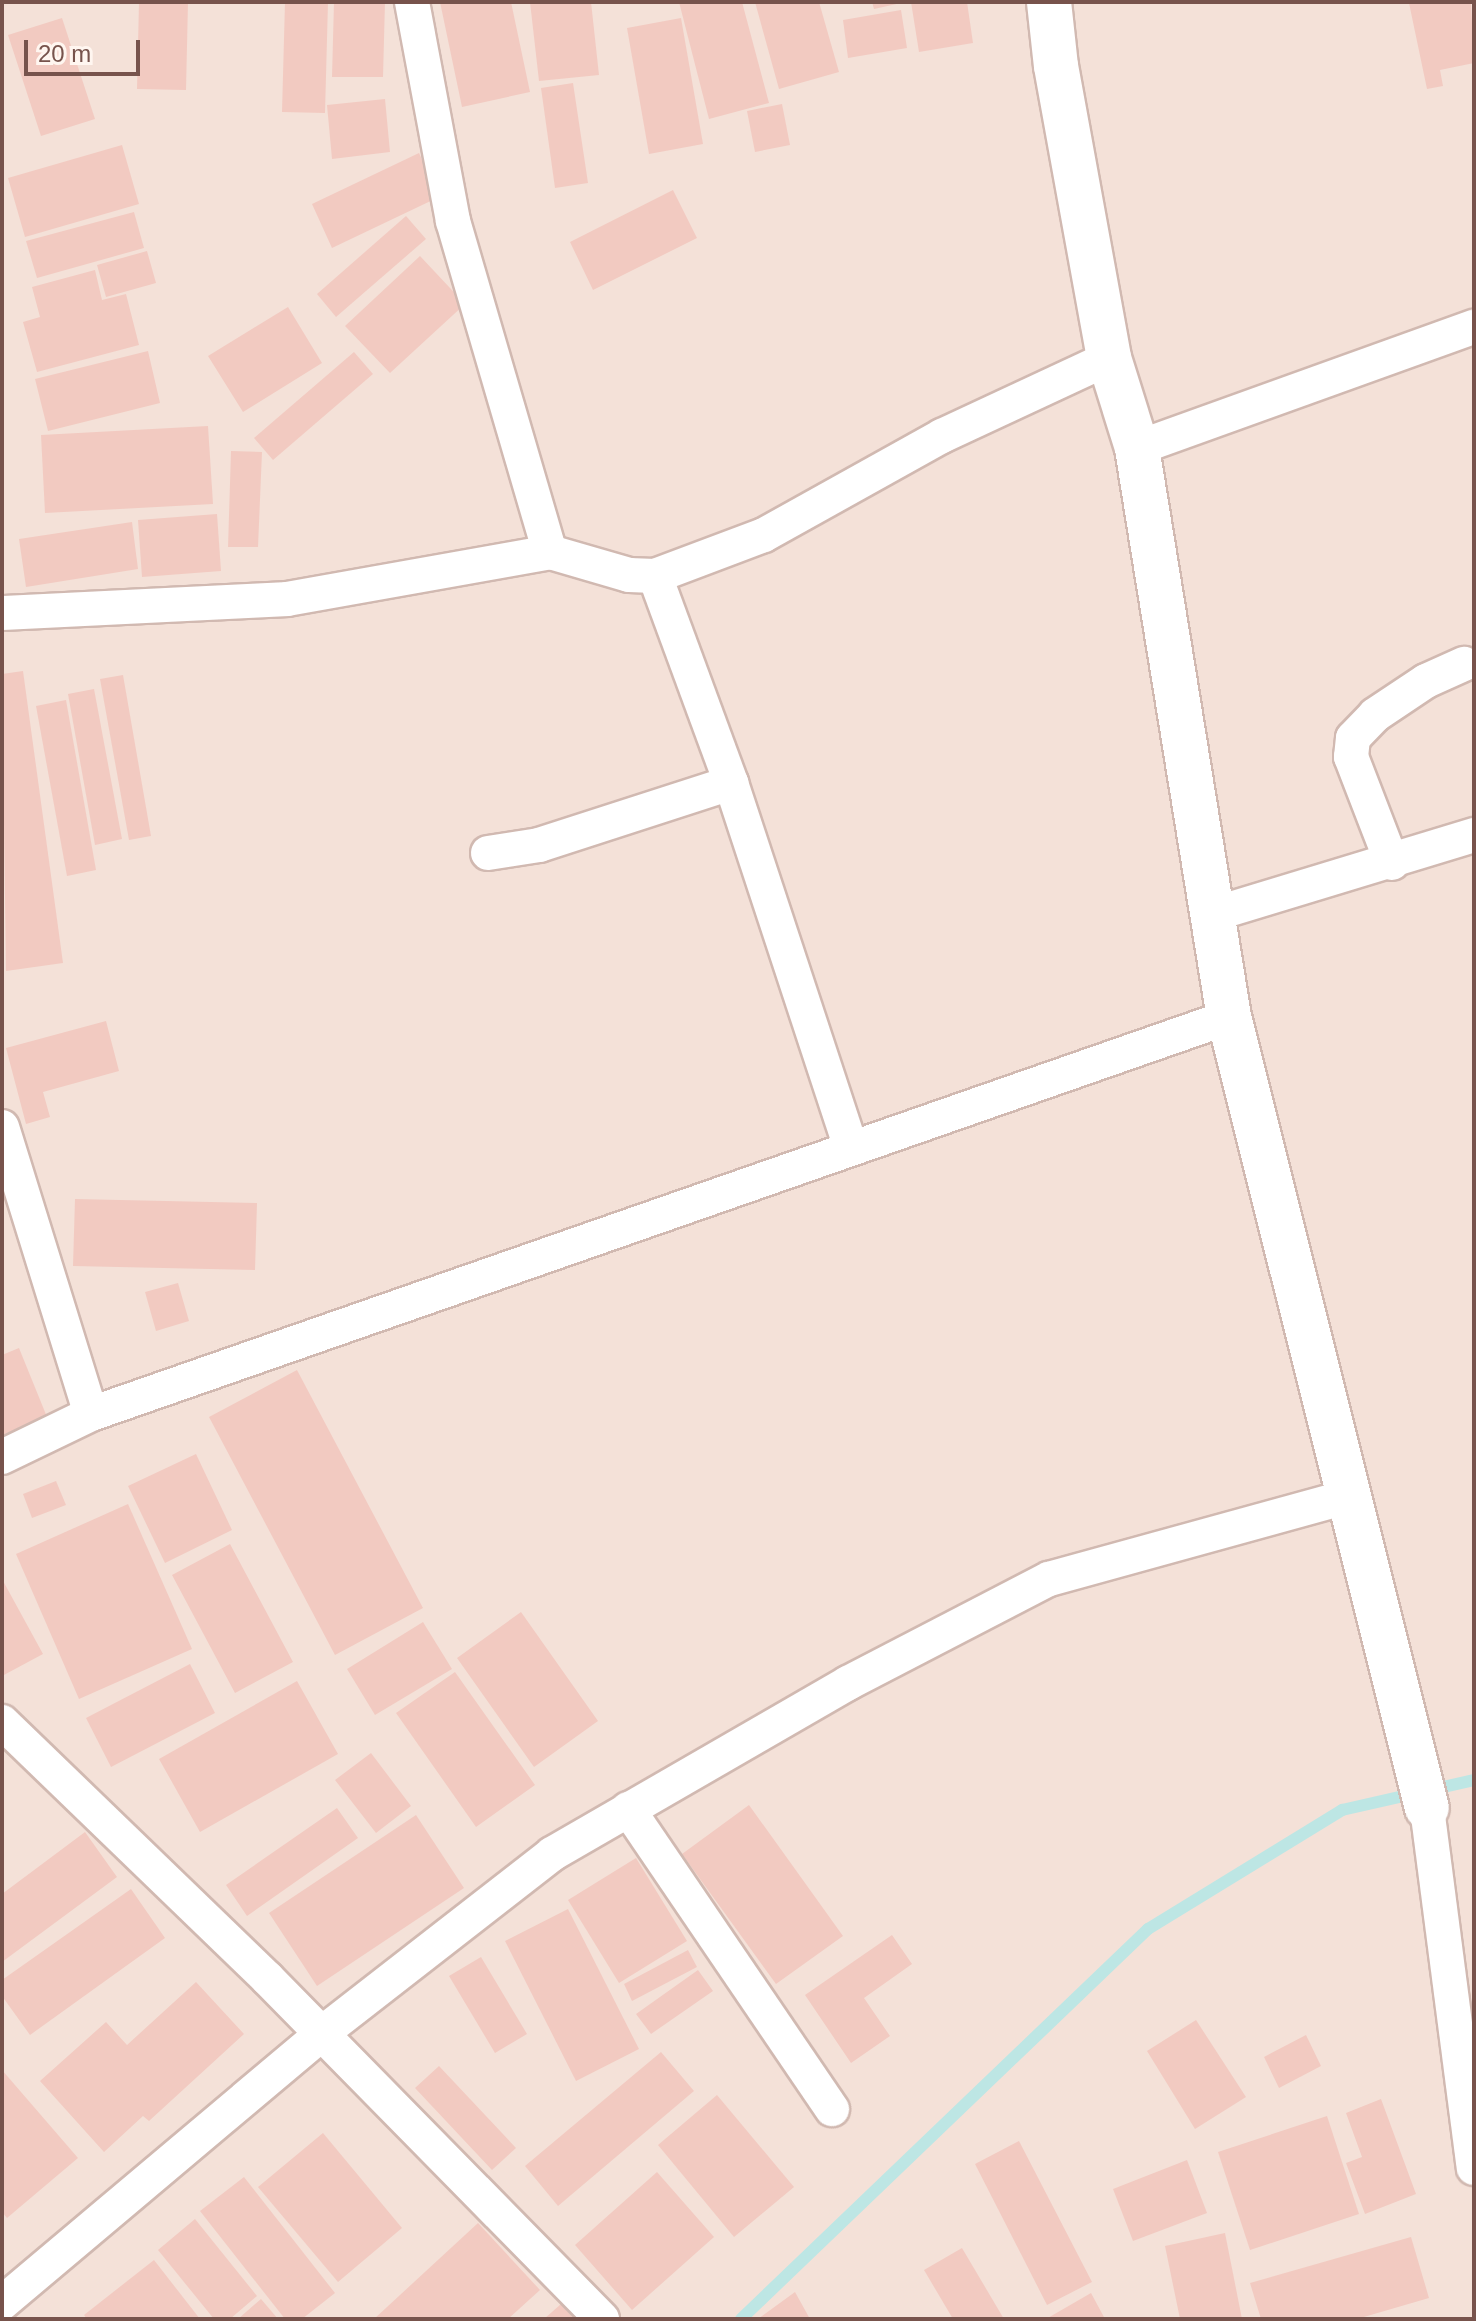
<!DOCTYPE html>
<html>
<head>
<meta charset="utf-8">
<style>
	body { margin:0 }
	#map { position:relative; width:1476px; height:2321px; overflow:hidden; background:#fcf1e9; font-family:Helvetica,sans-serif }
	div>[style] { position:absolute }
	.residential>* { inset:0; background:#f4e1d8 }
	.stream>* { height:12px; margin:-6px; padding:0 6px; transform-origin:6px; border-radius:6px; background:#bde6e4 }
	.building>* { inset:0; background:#f2cac1 }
	.roads { filter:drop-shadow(2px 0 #d1b9b1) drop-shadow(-2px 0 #d1b9b1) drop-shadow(0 2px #d1b9b1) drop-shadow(0 -2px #d1b9b1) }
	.street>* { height:34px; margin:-17px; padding:0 17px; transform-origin:17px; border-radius:17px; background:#fff }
	.secondary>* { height:44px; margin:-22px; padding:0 22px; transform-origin:22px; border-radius:22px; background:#fff }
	span { translate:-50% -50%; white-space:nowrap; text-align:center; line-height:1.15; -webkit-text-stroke:8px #fff6f0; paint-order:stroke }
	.frame { position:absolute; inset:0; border:4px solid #77534c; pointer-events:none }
	.scale { position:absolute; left:24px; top:40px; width:116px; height:36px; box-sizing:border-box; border:4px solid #77534c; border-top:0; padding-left:10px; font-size:24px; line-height:28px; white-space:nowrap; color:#77534c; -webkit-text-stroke:6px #fff6f0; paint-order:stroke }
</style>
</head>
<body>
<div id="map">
	<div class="residential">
		<div style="clip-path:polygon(2px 2px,1474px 2px,1474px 2319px,2px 2319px)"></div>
	</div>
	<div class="stream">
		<div style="left:741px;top:2319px;width:564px;rotate:-43.78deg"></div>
		<div style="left:1148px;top:1929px;width:228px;rotate:-31.5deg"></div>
		<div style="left:1342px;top:1810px;width:135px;rotate:-12.8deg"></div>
	</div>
	<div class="building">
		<div style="clip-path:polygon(139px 2px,188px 2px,186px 90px,137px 89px)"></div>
		<div style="clip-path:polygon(285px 2px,328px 2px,325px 113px,282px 112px)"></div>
		<div style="clip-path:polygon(334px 2px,385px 2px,383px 77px,332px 77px)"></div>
		<div style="clip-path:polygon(440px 2px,511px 2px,530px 92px,462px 107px)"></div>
		<div style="clip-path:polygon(530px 2px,591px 2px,599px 75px,539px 81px)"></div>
		<div style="clip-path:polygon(679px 2px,742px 2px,769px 103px,709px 119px)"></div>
		<div style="clip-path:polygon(755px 2px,819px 2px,839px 72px,779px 89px)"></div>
		<div style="clip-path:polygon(872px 2px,901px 2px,901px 3px,874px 9px)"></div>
		<div style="clip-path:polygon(911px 2px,967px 2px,973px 43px,919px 52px)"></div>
		<div style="clip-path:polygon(1414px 2px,1471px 2px,1474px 63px,1440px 70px,1443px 86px,1427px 89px,1409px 3px)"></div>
		<div style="clip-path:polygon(901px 10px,907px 48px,848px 58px,843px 20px)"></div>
		<div style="clip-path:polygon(62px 18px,95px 119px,41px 136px,8px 35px)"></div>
		<div style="clip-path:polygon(681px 18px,703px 144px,649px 154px,627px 28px)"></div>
		<div style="clip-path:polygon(573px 83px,588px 183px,555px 188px,541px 88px)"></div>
		<div style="clip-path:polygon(385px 99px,390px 152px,332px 159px,327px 105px)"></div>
		<div style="clip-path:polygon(782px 104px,790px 145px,755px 152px,747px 111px)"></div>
		<div style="clip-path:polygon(122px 145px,139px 204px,25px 237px,8px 178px)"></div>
		<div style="clip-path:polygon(419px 153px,439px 197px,332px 248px,312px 204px)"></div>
		<div style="clip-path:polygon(673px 190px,697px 238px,593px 290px,570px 242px)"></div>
		<div style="clip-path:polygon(134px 212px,144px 248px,37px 278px,26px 241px)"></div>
		<div style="clip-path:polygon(406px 216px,426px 239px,336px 317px,317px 294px)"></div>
		<div style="clip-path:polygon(147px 251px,156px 283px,106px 297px,97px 265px)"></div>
		<div style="clip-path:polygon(420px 256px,465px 304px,390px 373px,345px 326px)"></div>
		<div style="clip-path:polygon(95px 270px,102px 300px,126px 294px,139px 345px,37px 372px,23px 322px,40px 317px,32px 287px)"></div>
		<div style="clip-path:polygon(288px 307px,322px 363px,243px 412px,208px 356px)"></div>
		<div style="clip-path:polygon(148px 351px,160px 403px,48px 431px,35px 379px)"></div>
		<div style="clip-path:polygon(354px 352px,373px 374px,273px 460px,254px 438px)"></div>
		<div style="clip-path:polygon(208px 426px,213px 504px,45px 513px,41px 435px)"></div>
		<div style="clip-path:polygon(231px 451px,262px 452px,258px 547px,228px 547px)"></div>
		<div style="clip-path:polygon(217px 514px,221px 571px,142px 577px,138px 520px)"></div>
		<div style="clip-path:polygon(132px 522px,138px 569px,26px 587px,19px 539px)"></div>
		<div style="clip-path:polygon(23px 671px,63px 963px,6px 971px,2px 674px)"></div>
		<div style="clip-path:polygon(123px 675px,151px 836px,129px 840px,100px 679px)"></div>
		<div style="clip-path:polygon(94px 689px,122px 839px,95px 845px,68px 694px)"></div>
		<div style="clip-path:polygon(66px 700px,96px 870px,67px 876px,36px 706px)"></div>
		<div style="clip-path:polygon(106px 1021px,119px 1071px,43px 1092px,50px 1117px,26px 1124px,6px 1048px)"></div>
		<div style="clip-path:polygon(75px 1199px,257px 1203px,255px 1270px,73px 1266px)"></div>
		<div style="clip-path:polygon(178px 1283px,189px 1321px,156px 1331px,145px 1292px)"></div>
		<div style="clip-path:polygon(19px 1348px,47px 1417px,2px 1435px,2px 1355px)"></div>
		<div style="clip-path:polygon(297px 1370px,423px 1608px,335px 1655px,209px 1417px)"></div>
		<div style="clip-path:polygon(196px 1454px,232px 1530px,165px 1563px,128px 1486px)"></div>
		<div style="clip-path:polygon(56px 1481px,66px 1505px,32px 1518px,23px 1494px)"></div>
		<div style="clip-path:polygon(128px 1504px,192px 1649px,79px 1699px,16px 1554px)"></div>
		<div style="clip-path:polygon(230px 1544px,293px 1662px,235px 1693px,172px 1575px)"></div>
		<div style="clip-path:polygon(2px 1579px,43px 1654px,2px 1676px)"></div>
		<div style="clip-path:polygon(521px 1612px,598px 1721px,534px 1767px,457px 1658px)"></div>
		<div style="clip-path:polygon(423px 1622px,452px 1669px,375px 1715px,347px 1669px)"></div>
		<div style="clip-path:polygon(190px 1664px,215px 1713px,111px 1767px,86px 1718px)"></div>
		<div style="clip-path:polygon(455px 1672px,535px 1785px,476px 1827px,396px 1713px)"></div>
		<div style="clip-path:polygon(297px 1681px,338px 1754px,200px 1832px,159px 1759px)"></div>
		<div style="clip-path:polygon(371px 1753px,411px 1806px,376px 1833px,335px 1780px)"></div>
		<div style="clip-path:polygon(749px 1805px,843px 1936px,776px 1984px,682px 1854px)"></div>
		<div style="clip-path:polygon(337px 1808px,358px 1838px,247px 1916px,226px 1885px)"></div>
		<div style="clip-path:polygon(416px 1815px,464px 1888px,317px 1986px,269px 1913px)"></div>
		<div style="clip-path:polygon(85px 1832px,117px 1877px,2px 1962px,2px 1894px)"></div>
		<div style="clip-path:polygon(636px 1858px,687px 1941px,619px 1983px,568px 1900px)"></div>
		<div style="clip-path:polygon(131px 1889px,165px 1938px,30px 2035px,2px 1996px,2px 1980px)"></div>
		<div style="clip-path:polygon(568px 1909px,639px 2049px,576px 2081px,505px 1941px)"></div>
		<div style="clip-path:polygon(892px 1935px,912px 1964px,864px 1998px,890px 2036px,851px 2063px,805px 1995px)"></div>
		<div style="clip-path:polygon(688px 1950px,697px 1967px,632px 2001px,624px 1984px)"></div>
		<div style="clip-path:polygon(481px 1957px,527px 2034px,495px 2053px,449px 1976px)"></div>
		<div style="clip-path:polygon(698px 1970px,713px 1991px,651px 2034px,636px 2014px)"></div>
		<div style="clip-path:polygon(196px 1982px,244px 2034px,149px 2121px,143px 2116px,104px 2152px,40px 2081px,106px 2022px,127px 2045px)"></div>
		<div style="clip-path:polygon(1196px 2020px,1246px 2097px,1195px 2129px,1147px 2051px)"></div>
		<div style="clip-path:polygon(1306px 2035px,1321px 2066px,1279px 2088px,1264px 2057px)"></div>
		<div style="clip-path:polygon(661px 2052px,694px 2091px,558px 2206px,525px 2166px)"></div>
		<div style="clip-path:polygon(439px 2066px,516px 2148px,492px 2170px,415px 2088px)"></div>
		<div style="clip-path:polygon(2px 2070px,78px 2158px,7px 2218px,2px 2212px)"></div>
		<div style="clip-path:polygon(717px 2095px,794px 2187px,734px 2237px,658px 2145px)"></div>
		<div style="clip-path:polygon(1381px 2099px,1416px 2194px,1365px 2214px,1346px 2163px,1362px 2157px,1346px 2113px)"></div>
		<div style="clip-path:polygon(1327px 2116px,1359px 2214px,1250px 2250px,1218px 2152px)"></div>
		<div style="clip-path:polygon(323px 2133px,402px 2228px,338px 2282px,258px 2187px)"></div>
		<div style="clip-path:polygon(1019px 2141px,1092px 2282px,1047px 2305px,975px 2164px)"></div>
		<div style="clip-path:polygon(1187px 2160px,1207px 2213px,1133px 2241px,1113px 2189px)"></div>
		<div style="clip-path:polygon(657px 2172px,714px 2237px,632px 2310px,575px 2245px)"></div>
		<div style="clip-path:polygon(244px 2177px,335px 2293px,302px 2319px,285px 2319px,200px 2211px)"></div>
		<div style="clip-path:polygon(195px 2219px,257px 2296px,230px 2319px,214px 2319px,158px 2250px)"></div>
		<div style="clip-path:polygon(478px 2223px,540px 2290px,508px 2319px,374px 2319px)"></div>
		<div style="clip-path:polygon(1225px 2233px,1242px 2319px,1180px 2319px,1165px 2246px)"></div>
		<div style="clip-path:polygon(1411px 2237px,1429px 2298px,1357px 2319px,1261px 2319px,1250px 2283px)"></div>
		<div style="clip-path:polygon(962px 2248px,1004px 2319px,953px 2319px,924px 2270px)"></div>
		<div style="clip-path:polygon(154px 2260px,200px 2319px,87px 2319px,84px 2315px)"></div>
		<div style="clip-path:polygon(795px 2292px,810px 2319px,758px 2319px)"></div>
		<div style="clip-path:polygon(1091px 2293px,1105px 2319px,1046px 2319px)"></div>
		<div style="clip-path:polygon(261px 2299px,278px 2319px,238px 2319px)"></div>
		<div style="clip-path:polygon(561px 2304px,574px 2319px,544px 2319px)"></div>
	</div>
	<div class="roads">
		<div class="street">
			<div style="left:412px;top:2px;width:223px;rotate:79.4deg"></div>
			<div style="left:453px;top:221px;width:345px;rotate:73.7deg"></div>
			<div style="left:1137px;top:448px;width:358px;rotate:-19.8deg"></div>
			<div style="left:655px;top:576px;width:221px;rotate:69.8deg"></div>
			<div style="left:731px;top:783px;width:381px;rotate:71.8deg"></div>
			<div style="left:2px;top:613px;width:285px;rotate:-2.8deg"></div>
			<div style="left:287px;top:599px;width:267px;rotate:-10.1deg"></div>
			<div style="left:550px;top:552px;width:82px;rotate:16.2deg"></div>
			<div style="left:629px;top:575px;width:26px;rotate:2deg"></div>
			<div style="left:655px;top:576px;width:116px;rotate:-20.6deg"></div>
			<div style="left:764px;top:535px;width:204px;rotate:-29.1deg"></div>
			<div style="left:942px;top:436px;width:184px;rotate:-25deg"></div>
			<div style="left:488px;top:853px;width:52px;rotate:-8.9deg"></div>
			<div style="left:539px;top:845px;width:202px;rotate:-17.9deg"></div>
			<div style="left:1392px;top:863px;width:114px;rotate:-111.1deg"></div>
			<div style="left:1351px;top:757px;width:19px;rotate:-84deg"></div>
			<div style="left:1353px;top:738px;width:32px;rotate:-46deg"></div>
			<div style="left:1375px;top:715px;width:61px;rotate:-33.7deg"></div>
			<div style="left:1426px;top:681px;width:42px;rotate:-24.1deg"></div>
			<div style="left:1214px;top:914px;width:272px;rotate:-16.9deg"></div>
			<div style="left:2px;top:1127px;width:300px;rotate:72.8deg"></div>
			<div style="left:2px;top:1457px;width:99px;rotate:-25.8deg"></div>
			<div style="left:91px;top:1414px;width:1205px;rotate:-19.23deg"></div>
			<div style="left:2px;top:1722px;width:368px;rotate:44deg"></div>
			<div style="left:267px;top:1978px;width:478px;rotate:45.5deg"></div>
			<div style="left:1427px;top:1808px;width:363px;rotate:82.6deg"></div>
			<div style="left:628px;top:1809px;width:363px;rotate:55.8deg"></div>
			<div style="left:2px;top:2303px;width:417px;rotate:-40.1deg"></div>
			<div style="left:321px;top:2034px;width:293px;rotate:-37.9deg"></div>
			<div style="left:552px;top:1854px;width:342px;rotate:-30deg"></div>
			<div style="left:848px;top:1683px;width:226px;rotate:-27.4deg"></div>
			<div style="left:1049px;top:1579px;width:309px;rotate:-15.4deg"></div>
		</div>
		<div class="secondary">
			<div style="left:1049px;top:2px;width:64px;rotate:83.8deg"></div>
			<div style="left:1056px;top:66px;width:297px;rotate:79.7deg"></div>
			<div style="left:1109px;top:358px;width:94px;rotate:72.7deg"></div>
			<div style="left:1137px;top:448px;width:576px;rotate:80.82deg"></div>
			<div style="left:1229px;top:1017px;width:815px;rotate:75.95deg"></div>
		</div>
	</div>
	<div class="frame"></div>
	<div class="scale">20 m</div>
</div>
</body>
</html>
